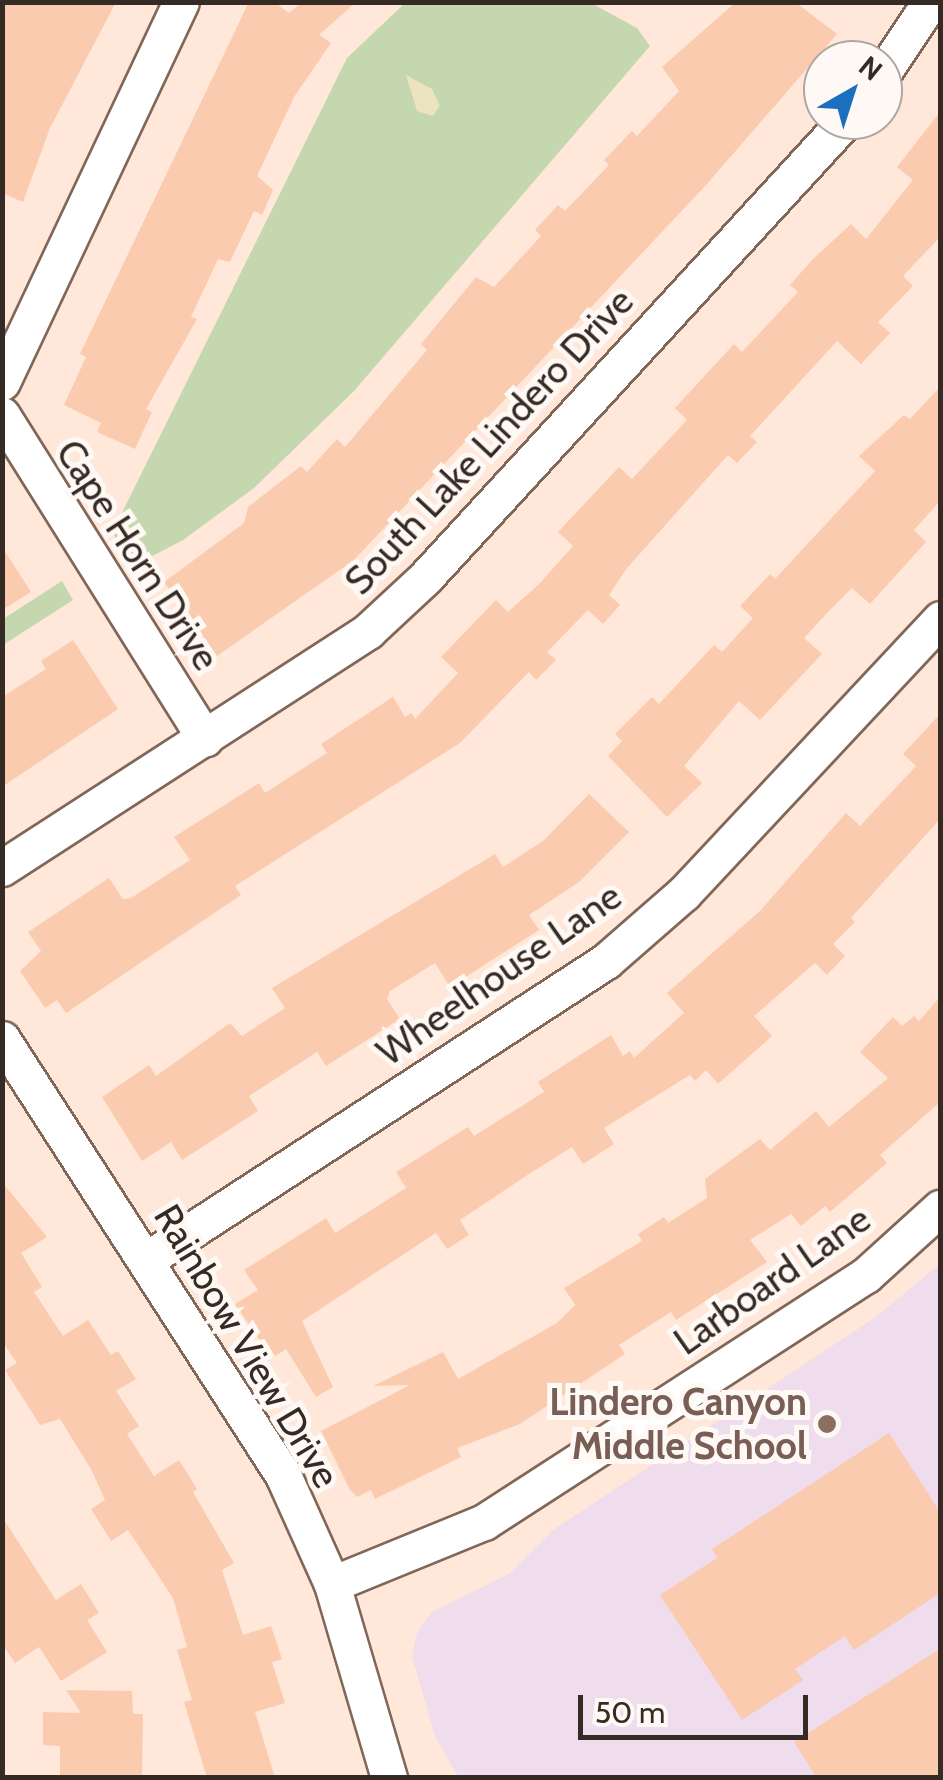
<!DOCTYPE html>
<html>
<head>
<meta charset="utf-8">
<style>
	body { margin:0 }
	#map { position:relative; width:943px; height:1780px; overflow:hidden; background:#ffe7da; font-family:Cabin,sans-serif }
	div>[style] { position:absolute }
	.education>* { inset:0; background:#efdcec }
	.green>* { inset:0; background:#c4d7ae }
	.sand>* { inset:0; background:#ede3be }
	.building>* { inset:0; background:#facbaf }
	.roads { filter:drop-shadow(2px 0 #806758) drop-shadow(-2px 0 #806758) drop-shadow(0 2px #806758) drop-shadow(0 -2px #806758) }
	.street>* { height:35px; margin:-17.5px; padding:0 17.5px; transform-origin:17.5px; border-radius:17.5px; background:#fff }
	.dots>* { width:28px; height:28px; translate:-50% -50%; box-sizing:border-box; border:5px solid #fff9f5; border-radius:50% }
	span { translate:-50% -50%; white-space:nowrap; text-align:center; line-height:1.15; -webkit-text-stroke:10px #fff9f5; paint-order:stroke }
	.street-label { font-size:38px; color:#362b24 }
	.education-label { font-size:38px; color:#785e54; font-weight:700 }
	.right { translate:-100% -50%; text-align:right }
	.frame { position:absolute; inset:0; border:5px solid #362b24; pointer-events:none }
	.north { position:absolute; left:803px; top:40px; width:100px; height:100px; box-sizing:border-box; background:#fff9f5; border:2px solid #afa7a1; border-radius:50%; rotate:39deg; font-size:28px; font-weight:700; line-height:40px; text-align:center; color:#362b24 }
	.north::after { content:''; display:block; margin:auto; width:35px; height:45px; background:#1a70be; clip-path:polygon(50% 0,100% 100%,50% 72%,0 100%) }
	.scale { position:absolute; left:578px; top:1695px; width:230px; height:45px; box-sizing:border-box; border:5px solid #362b24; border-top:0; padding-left:12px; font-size:30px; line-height:35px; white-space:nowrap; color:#362b24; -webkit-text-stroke:8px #fff9f5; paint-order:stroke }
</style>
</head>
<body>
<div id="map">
	<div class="education">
		<div style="clip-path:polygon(940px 1264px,940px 1777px,458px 1777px,435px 1736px,412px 1656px,417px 1633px,432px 1612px,509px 1574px,553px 1530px,876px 1317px)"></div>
	</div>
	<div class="green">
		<div style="clip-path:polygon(589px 2px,637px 28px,650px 46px,354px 391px,254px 488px,183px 540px,135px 565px,112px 533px,347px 58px,405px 3px)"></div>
		<div style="clip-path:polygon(62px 581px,73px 600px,3px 645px,3px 619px)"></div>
	</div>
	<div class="sand">
		<div style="clip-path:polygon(406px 75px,432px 89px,440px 106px,433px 116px,417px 111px)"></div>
	</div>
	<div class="building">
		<div style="clip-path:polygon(2px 2px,116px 2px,50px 128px,23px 202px,2px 193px)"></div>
		<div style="clip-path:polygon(249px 2px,274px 2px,289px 13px,302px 2px,356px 2px,319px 35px,331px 43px,294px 97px,257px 176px,273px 190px,262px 215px,254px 211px,230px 262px,218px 259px,191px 317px,197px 319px,146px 409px,152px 412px,135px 449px,97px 432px,101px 423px,64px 405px,86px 357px,80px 354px)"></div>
		<div style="clip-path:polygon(736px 2px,795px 2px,837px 34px,706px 185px,354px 560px,217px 656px,164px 582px,244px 523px,248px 507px,301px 466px,307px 472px,337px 439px,345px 447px,427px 350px,421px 344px,476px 277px,494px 287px,541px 236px,535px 230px,558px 205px,565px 211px,609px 165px,604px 160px,632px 131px,637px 136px,679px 91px,662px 67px)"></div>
		<div style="clip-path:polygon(940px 112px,940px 237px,903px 276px,913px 286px,878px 322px,890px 333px,861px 364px,837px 341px,750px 436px,757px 442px,737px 463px,728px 455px,627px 568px,609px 595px,620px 605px,603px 624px,588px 610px,547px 652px,556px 660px,536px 680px,529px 672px,460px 743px,235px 886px,241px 895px,66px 1013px,57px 1000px,45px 1008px,20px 971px,41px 951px,28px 932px,109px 878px,123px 899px,131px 898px,190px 860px,174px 837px,259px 783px,265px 793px,327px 753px,321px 744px,393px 697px,405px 717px,412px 713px,415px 719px,458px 673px,441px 657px,496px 600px,508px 612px,540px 583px,573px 546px,558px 532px,619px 467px,632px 479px,687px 420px,675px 408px,734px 344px,742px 352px,798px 292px,790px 285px,812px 260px,851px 224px,866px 239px,913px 180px,897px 167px)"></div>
		<div style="clip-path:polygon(940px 387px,940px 501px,914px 530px,926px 542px,870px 604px,852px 588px,830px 610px,804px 638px,822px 654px,760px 720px,739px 701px,684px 766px,702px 783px,667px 817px,608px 756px,622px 741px,615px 734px,652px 697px,659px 704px,714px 645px,722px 652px,753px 618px,740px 606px,770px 574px,775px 579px,875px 471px,859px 456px,904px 415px,910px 419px)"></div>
		<div style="clip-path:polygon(2px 547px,31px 592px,2px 610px)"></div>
		<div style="clip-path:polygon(73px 640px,118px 709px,2px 787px,2px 697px,46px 669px,41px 661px)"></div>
		<div style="clip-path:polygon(940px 714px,940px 819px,851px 918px,855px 922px,833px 944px,845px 956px,827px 975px,815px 963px,754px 1016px,772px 1036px,718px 1084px,706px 1070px,695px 1081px,690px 1075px,604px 1128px,614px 1144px,583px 1164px,572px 1147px,529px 1174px,460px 1220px,469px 1235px,447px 1249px,436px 1233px,302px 1321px,333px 1387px,316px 1397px,286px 1349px,272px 1358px,235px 1304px,258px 1290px,244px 1270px,326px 1218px,335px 1233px,406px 1188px,396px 1172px,468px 1127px,474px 1136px,544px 1092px,538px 1082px,611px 1035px,623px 1056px,630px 1051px,634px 1058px,684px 1013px,667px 993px,761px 910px,846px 813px,860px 826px,916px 766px,903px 754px)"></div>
		<div style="clip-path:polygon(589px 794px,629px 832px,579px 882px,529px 915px,539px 930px,450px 987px,435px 963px,390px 991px,387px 999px,400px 1019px,326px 1066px,317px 1052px,249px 1096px,258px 1111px,182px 1160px,171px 1142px,142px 1161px,102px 1097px,149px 1065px,156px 1076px,230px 1023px,242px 1036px,285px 1008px,272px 988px,495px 854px,503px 867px,543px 841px)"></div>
		<div style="clip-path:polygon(940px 997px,940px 1102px,880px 1155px,887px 1163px,830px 1212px,825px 1206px,801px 1226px,791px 1214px,750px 1240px,767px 1262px,676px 1320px,671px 1312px,619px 1345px,625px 1354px,520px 1424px,457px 1448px,461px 1457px,375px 1499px,371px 1490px,357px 1497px,350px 1490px,321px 1431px,410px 1385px,373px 1386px,443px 1352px,458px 1379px,557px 1323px,575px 1305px,564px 1288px,642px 1241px,638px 1234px,664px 1217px,668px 1223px,707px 1198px,705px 1179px,760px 1139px,770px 1150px,816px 1111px,829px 1127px,888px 1078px,860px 1052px,893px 1017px,902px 1026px,914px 1016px,919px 1021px)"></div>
		<div style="clip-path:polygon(2px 1182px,47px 1237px,21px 1253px,42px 1287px,34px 1292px,63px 1336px,88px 1320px,111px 1355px,118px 1351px,136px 1379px,116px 1391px,139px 1426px,127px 1434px,154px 1476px,179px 1460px,197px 1489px,193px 1492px,234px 1563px,222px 1570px,243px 1635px,271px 1626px,282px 1659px,272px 1662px,285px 1703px,255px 1712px,275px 1778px,207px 1778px,184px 1702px,192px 1700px,177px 1650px,187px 1647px,173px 1598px,128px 1530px,111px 1541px,91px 1509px,105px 1500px,91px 1469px,60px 1419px,40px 1425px,5px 1370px,17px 1363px,2px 1341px)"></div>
		<div style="clip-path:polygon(889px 1433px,940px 1512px,940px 1593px,854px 1650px,845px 1636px,795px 1669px,803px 1680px,742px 1720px,660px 1595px,717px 1558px,712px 1549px)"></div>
		<div style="clip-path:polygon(2px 1517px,56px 1600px,81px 1584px,99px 1613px,87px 1620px,107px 1652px,61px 1681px,39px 1647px,15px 1663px,2px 1644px)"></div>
		<div style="clip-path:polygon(940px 1649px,940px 1778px,817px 1778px,794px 1742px)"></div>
		<div style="clip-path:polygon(66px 1690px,132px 1691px,133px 1714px,143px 1714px,142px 1778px,60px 1778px,60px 1746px,43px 1745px,43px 1712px,81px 1713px)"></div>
	</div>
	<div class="roads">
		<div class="street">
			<div style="left:883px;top:73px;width:85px;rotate:-56.5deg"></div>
			<div style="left:2px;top:382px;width:420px;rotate:-64.8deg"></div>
			<div style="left:2px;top:415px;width:382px;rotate:57.9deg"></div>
			<div style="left:2px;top:868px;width:436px;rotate:-32.9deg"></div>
			<div style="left:368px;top:631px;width:78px;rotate:-42.9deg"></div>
			<div style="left:425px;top:578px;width:622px;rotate:-47.41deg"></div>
			<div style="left:2px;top:1039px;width:519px;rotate:57.2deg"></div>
			<div style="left:283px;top:1475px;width:120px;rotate:65.8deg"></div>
			<div style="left:332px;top:1584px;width:202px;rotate:73.6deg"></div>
			<div style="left:146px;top:1260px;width:549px;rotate:-33.02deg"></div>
			<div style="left:606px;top:961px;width:103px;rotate:-41.1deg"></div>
			<div style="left:684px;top:893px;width:375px;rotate:-46.9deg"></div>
			<div style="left:332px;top:1584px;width:164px;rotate:-22.2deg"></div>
			<div style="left:484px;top:1522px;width:455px;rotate:-32.9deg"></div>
			<div style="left:866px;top:1275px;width:100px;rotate:-42.2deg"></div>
		</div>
	</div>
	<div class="dots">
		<div style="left:827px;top:1424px;background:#8d6e63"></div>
	</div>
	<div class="street-label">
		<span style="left:489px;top:441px;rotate:-47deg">South Lake Lindero Drive</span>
		<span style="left:138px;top:555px;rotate:57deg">Cape Horn Drive</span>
		<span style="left:499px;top:974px;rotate:-35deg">Wheelhouse Lane</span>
		<span style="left:772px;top:1280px;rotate:-35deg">Larboard Lane</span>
		<span style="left:247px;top:1346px;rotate:59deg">Rainbow View Drive</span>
	</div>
	<div class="education-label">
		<span class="right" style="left:807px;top:1424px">Lindero Canyon<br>Middle School</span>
	</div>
	<div class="frame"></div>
	<div class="north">N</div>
	<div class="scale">50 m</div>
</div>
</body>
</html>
